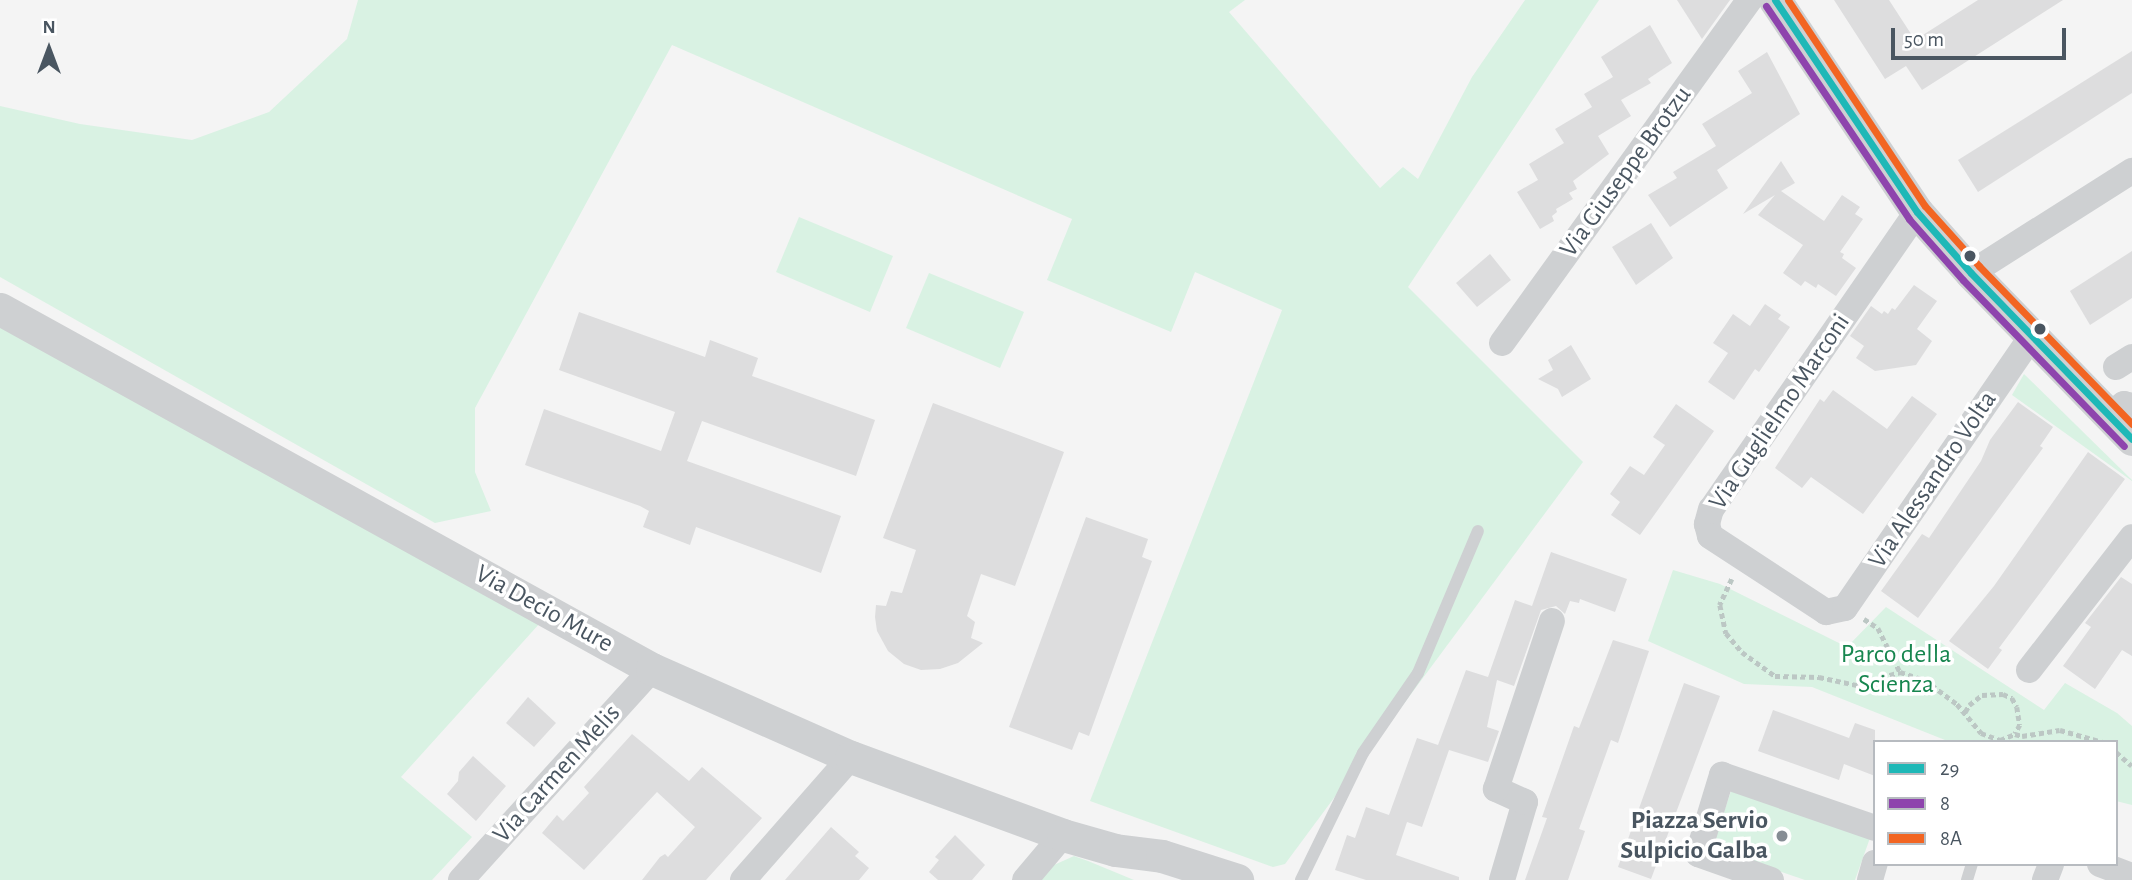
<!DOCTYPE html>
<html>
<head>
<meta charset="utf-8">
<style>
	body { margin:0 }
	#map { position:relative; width:2132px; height:880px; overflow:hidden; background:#f4f4f4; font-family:"Alegreya Sans",sans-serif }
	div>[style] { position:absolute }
	.green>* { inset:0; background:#d9f2e3 }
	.building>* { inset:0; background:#ddddde }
	.path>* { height:4.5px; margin-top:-2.25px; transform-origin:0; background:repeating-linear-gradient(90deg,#bcc7c4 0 5px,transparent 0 8.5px) }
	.service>* { height:12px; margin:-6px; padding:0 6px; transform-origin:6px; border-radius:6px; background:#ced0d2 }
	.minor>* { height:26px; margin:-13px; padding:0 13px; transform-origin:13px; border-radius:13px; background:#ced0d2 }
	.tertiary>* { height:33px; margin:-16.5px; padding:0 16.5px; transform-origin:16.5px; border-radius:16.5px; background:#ced0d2 }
	.bus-1>* { height:7px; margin:-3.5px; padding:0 3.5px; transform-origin:3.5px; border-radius:3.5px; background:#1eb8b7 }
	.bus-2>* { height:7px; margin:-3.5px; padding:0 3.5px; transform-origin:3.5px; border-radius:3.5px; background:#8e44ad }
	.bus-3>* { height:7px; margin:-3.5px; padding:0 3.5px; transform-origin:3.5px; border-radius:3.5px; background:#f26522 }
	.dots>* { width:19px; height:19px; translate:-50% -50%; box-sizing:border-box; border:4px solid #fff; border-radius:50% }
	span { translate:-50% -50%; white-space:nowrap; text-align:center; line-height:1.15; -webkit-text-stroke:7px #fff; paint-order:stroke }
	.street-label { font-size:26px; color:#4a5661 }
	.park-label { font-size:26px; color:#17864f }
	.poi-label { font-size:26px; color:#4a5661; font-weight:700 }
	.right { translate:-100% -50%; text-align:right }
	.legend { position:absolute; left:1873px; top:740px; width:245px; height:126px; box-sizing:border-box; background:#fff; border:2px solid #b7bbc0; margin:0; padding:9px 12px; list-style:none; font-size:21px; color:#4a5661 }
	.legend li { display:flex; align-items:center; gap:14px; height:35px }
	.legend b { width:35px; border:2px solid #b7bbc0 }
	.north { position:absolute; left:14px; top:14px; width:70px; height:70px; -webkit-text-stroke:5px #fff; paint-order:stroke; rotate:0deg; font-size:19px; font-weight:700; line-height:28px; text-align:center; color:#4a5661 }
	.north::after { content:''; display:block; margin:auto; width:24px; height:32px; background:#4a5661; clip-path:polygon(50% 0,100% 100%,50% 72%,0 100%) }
	.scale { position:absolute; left:1891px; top:28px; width:175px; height:32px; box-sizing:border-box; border:4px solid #4a5661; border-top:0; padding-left:9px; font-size:21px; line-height:24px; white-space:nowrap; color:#4a5661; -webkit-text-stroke:5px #fff; paint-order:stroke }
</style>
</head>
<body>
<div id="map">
	<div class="green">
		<div style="clip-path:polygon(358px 0,1245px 0,1229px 12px,1380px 188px,1403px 167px,1418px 179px,1472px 77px,1525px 0,1599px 0,1408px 287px,1583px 462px,1285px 864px,1273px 867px,1090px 801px,1282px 310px,1195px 272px,1171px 332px,1047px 280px,1072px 219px,672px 45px,475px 408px,475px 472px,491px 511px,435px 523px,0 277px,0 106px,80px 124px,192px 140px,269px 112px,347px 39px)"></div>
		<div style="clip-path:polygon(799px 217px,893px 256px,870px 312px,776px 272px)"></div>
		<div style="clip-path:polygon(929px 273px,1024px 312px,1000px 368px,906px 328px)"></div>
		<div style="clip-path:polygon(0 324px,540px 623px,401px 777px,472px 837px,432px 880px,0 880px)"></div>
		<div style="clip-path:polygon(2024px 374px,2132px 480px,2132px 481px,2012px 395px)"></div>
		<div style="clip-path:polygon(1673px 570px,1720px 584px,1847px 647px,1886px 607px,2044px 710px,2065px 683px,2117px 713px,2132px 726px,2132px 805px,2116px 801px,2116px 742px,1950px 742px,1812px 687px,1744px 684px,1648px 641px)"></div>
		<div style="clip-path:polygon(1731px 791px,1870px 838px,1855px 880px,1805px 880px,1712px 848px)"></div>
		<div style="clip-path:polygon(1074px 856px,1088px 861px,1134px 880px,1041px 880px,1054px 865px)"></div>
	</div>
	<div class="building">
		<div style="clip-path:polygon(1677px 0,1730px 0,1702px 39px)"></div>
		<div style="clip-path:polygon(1834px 0,1889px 0,1915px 40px,1978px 0,2063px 0,1922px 90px,1906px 66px,1885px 79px)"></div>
		<div style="clip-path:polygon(1650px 25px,1672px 63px,1648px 79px,1651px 83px,1621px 100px,1631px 116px,1598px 136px,1609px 154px,1573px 181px,1577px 189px,1569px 193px,1573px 199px,1556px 209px,1557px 212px,1552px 216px,1554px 221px,1540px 229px,1517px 192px,1538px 180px,1529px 164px,1564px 143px,1555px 129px,1592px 107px,1584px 94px,1613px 77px,1601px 57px)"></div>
		<div style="clip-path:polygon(2132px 51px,2132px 93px,1978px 192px,1958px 160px)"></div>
		<div style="clip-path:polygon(1767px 52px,1800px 114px,1717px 170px,1728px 188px,1670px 227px,1648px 195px,1677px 178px,1673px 172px,1716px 146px,1702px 124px,1752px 93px,1738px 71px)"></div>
		<div style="clip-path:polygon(1781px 161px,1795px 183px,1781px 191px,1824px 221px,1842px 195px,1860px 207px,1855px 214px,1863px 219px,1840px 252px,1844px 254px,1842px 258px,1856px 268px,1836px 296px,1818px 284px,1816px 288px,1805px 281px,1801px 286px,1783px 273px,1803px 245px,1758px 215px,1775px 195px,1743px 214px)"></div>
		<div style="clip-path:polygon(1651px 223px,1673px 258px,1636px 285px,1612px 247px)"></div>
		<div style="clip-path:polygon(2132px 251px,2132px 298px,2090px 325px,2070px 291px)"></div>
		<div style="clip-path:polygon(1490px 254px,1511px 280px,1477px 307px,1456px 283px)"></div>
		<div style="clip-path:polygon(1914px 285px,1937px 301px,1917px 329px,1932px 341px,1916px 365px,1875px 371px,1856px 358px,1864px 346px,1850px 336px,1871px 306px,1882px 314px,1884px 311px,1888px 314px,1892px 308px,1895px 310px)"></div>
		<div style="clip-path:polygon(1765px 304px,1781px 315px,1778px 319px,1790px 327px,1759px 372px,1755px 369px,1734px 400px,1708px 382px,1728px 353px,1713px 343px,1733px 314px,1750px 326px)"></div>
		<div style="clip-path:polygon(579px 312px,705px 357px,710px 340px,758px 358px,752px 376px,875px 420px,856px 476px,702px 421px,687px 461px,841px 516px,821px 573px,696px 527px,690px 545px,643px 527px,649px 511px,640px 506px,525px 465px,544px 409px,661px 451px,675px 412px,559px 370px)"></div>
		<div style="clip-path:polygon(1571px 345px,1591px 379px,1562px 397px,1558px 389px,1538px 379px,1553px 370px,1548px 360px)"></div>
		<div style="clip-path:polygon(1833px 390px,1887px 429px,1912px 396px,1937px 414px,1863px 514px,1811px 477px,1802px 488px,1775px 468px,1820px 399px,1824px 402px)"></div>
		<div style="clip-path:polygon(2018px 402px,2053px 427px,2040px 446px,2043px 448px,1918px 618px,1881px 591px,1922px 534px,1929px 538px,1981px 461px,1990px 440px)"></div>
		<div style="clip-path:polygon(933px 403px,1064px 452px,1015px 586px,981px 574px,967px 616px,975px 622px,971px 638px,983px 643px,958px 663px,940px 669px,921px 670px,904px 664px,888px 651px,877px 631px,875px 617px,876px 605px,886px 606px,891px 591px,902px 593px,916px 550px,883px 538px)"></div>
		<div style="clip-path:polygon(1676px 404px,1714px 431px,1640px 535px,1611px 515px,1620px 502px,1610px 494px,1630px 466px,1644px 475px,1665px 445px,1653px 437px)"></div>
		<div style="clip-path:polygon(2088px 452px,2125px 479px,1999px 648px,2002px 650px,1988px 669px,1949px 641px,1994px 586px)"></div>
		<div style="clip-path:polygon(1086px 517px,1148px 539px,1142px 557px,1152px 561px,1089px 736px,1079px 732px,1072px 750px,1009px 727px)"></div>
		<div style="clip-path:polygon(1551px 552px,1627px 579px,1615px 612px,1580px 599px,1579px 603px,1570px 601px,1565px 614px,1556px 606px,1541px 610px,1514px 686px,1497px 680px,1487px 727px,1499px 731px,1488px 762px,1449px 750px,1422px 827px,1407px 822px,1396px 855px,1459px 877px,1459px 880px,1366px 880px,1335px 870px,1347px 835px,1355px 838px,1366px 807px,1389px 815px,1417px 738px,1438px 745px,1466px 670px,1488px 677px,1515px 600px,1532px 606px)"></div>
		<div style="clip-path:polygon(2121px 577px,2132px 584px,2132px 656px,2122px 650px,2095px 689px,2063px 666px,2091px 627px,2085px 623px)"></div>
		<div style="clip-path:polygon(1613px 640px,1649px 651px,1618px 743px,1611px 740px,1579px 829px,1585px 831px,1568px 880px,1525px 880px,1547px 818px,1542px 817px,1574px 726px,1579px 728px)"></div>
		<div style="clip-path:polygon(1684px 683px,1720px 696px,1651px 879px,1618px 867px)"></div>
		<div style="clip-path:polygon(528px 697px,556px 723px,534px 747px,506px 723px)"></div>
		<div style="clip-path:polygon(1773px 710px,1849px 738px,1855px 723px,1875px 730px,1875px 776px,1844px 764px,1839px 780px,1758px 751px)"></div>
		<div style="clip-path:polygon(632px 734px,689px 781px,702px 767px,762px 818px,706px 880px,642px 880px,660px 857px,665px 854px,668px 857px,695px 827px,657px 792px,584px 870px,542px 833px,557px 815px,563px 821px,589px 793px,584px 787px)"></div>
		<div style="clip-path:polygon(473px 756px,506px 786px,476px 821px,447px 794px,458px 781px,459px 772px)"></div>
		<div style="clip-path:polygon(831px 827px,859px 852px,855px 856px,869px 868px,859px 880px,785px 880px)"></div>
		<div style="clip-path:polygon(955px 835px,985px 865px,972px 880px,938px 880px,929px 872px,939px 860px,935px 857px)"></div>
	</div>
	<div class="path">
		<div style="left:1732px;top:579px;width:29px;rotate:115deg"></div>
		<div style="left:1720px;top:605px;width:29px;rotate:78deg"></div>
		<div style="left:1726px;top:633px;width:25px;rotate:50deg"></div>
		<div style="left:1742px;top:652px;width:41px;rotate:36deg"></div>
		<div style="left:1775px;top:676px;width:44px;rotate:1.3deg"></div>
		<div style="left:1819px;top:677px;width:39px;rotate:12deg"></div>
		<div style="left:1857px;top:685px;width:45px;rotate:-16.8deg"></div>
		<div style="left:1864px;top:619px;width:17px;rotate:33deg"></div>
		<div style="left:1878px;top:628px;width:49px;rotate:63.4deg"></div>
		<div style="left:1900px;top:672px;width:26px;rotate:18deg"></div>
		<div style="left:1925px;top:680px;width:40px;rotate:37deg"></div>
		<div style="left:1957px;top:704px;width:38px;rotate:50deg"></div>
		<div style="left:1981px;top:733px;width:20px;rotate:20deg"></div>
		<div style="left:2000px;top:740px;width:16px;rotate:-22deg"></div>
		<div style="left:2015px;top:734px;width:7px;rotate:16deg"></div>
		<div style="left:2022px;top:736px;width:38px;rotate:-9deg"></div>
		<div style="left:2060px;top:730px;width:45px;rotate:15.6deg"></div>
		<div style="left:1965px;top:712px;width:8px;rotate:-60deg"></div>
		<div style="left:1969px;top:705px;width:16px;rotate:-38deg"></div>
		<div style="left:1982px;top:695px;width:21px;rotate:-3deg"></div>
		<div style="left:2003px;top:694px;width:10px;rotate:24deg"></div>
		<div style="left:2012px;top:698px;width:10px;rotate:61deg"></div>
		<div style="left:2017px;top:707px;width:18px;rotate:81deg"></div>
		<div style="left:2020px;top:725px;width:10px;rotate:119deg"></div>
		<div style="left:2116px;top:752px;width:21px;rotate:41deg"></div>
	</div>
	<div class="service">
		<div style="left:1301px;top:880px;width:141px;rotate:-64deg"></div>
		<div style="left:1363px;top:753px;width:97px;rotate:-55.5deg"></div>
		<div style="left:1418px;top:673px;width:154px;rotate:-67.1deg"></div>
		<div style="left:1967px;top:880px;width:17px;rotate:-73deg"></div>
	</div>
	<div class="minor">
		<div style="left:1917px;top:212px;width:361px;rotate:124.7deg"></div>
		<div style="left:1711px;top:509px;width:16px;rotate:105deg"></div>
		<div style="left:1707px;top:524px;width:12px;rotate:76deg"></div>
		<div style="left:1710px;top:536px;width:139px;rotate:33.2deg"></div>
		<div style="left:1826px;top:612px;width:19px;rotate:-12deg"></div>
		<div style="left:1845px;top:608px;width:329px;rotate:-55.5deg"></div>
		<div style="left:1971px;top:273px;width:191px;rotate:-32.4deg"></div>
		<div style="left:1502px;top:343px;width:423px;rotate:-54.2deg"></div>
		<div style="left:2116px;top:367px;width:19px;rotate:-32deg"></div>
		<div style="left:2108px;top:416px;width:20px;rotate:-37deg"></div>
		<div style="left:2124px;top:404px;width:8px;rotate:14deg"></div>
		<div style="left:2029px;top:670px;width:168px;rotate:-52.2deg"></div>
		<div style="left:2100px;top:864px;width:34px;rotate:21deg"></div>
		<div style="left:461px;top:880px;width:285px;rotate:-47.8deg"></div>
		<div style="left:743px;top:880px;width:164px;rotate:-48.7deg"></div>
		<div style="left:1025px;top:880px;width:59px;rotate:-49.8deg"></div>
		<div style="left:1502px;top:880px;width:81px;rotate:-73.6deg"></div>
		<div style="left:1525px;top:802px;width:32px;rotate:-156deg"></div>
		<div style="left:1496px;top:789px;width:177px;rotate:-71.6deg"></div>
		<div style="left:1771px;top:880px;width:77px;rotate:-160.4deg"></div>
		<div style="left:1698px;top:854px;width:83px;rotate:-73.1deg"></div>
		<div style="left:1722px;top:775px;width:162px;rotate:19.1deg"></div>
		<div style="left:1870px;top:880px;width:18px;rotate:-74deg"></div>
		<div style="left:2045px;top:880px;width:17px;rotate:-69deg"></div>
	</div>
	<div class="tertiary">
		<div style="left:1775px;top:0;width:255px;rotate:56.2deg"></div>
		<div style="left:1917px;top:212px;width:81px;rotate:48.5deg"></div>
		<div style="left:1971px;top:273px;width:231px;rotate:45.9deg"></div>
		<div style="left:0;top:309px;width:745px;rotate:28.91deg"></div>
		<div style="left:652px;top:669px;width:218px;rotate:23.9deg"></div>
		<div style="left:851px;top:757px;width:226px;rotate:20.2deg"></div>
		<div style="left:1063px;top:835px;width:54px;rotate:16.1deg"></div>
		<div style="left:1115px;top:850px;width:47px;rotate:7.3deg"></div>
		<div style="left:1162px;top:856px;width:79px;rotate:17.7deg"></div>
	</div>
	<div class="bus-1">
		<div style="left:1775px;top:0;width:255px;rotate:56.2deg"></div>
		<div style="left:1917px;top:212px;width:81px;rotate:48.5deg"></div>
		<div style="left:1971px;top:273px;width:231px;rotate:45.9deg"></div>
	</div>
	<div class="bus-2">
		<div style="left:1766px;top:6px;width:257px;rotate:56.1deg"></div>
		<div style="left:1909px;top:219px;width:81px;rotate:48.5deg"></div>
		<div style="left:1963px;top:280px;width:231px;rotate:45.9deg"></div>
	</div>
	<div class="bus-3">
		<div style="left:1788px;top:0;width:247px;rotate:56.4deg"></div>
		<div style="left:1925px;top:206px;width:81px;rotate:48deg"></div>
		<div style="left:1979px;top:266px;width:220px;rotate:45.9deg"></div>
	</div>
	<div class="dots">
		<div style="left:1970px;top:256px;background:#4a5661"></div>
		<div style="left:2040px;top:329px;background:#4a5661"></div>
		<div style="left:1782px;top:836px;background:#868d94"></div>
	</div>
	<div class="street-label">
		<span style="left:1626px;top:172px;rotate:-54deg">Via Giuseppe Brotzu</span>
		<span style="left:1780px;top:412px;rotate:-56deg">Via Guglielmo Marconi</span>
		<span style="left:1933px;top:480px;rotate:-56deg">Via Alessandro Volta</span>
		<span style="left:544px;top:609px;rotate:29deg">Via Decio Mure</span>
		<span style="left:557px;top:774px;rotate:-48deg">Via Carmen Melis</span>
	</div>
	<div class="park-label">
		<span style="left:1896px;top:670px">Parco della<br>Scienza</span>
	</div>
	<div class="poi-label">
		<span class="right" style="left:1768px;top:836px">Piazza Servio<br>Sulpicio Galba</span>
	</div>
	<ul class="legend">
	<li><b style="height:9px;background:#1eb8b7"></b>29</li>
	<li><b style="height:9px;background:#8e44ad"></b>8</li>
	<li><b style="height:9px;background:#f26522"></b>8A</li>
	</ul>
	<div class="north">N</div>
	<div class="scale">50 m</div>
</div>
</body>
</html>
